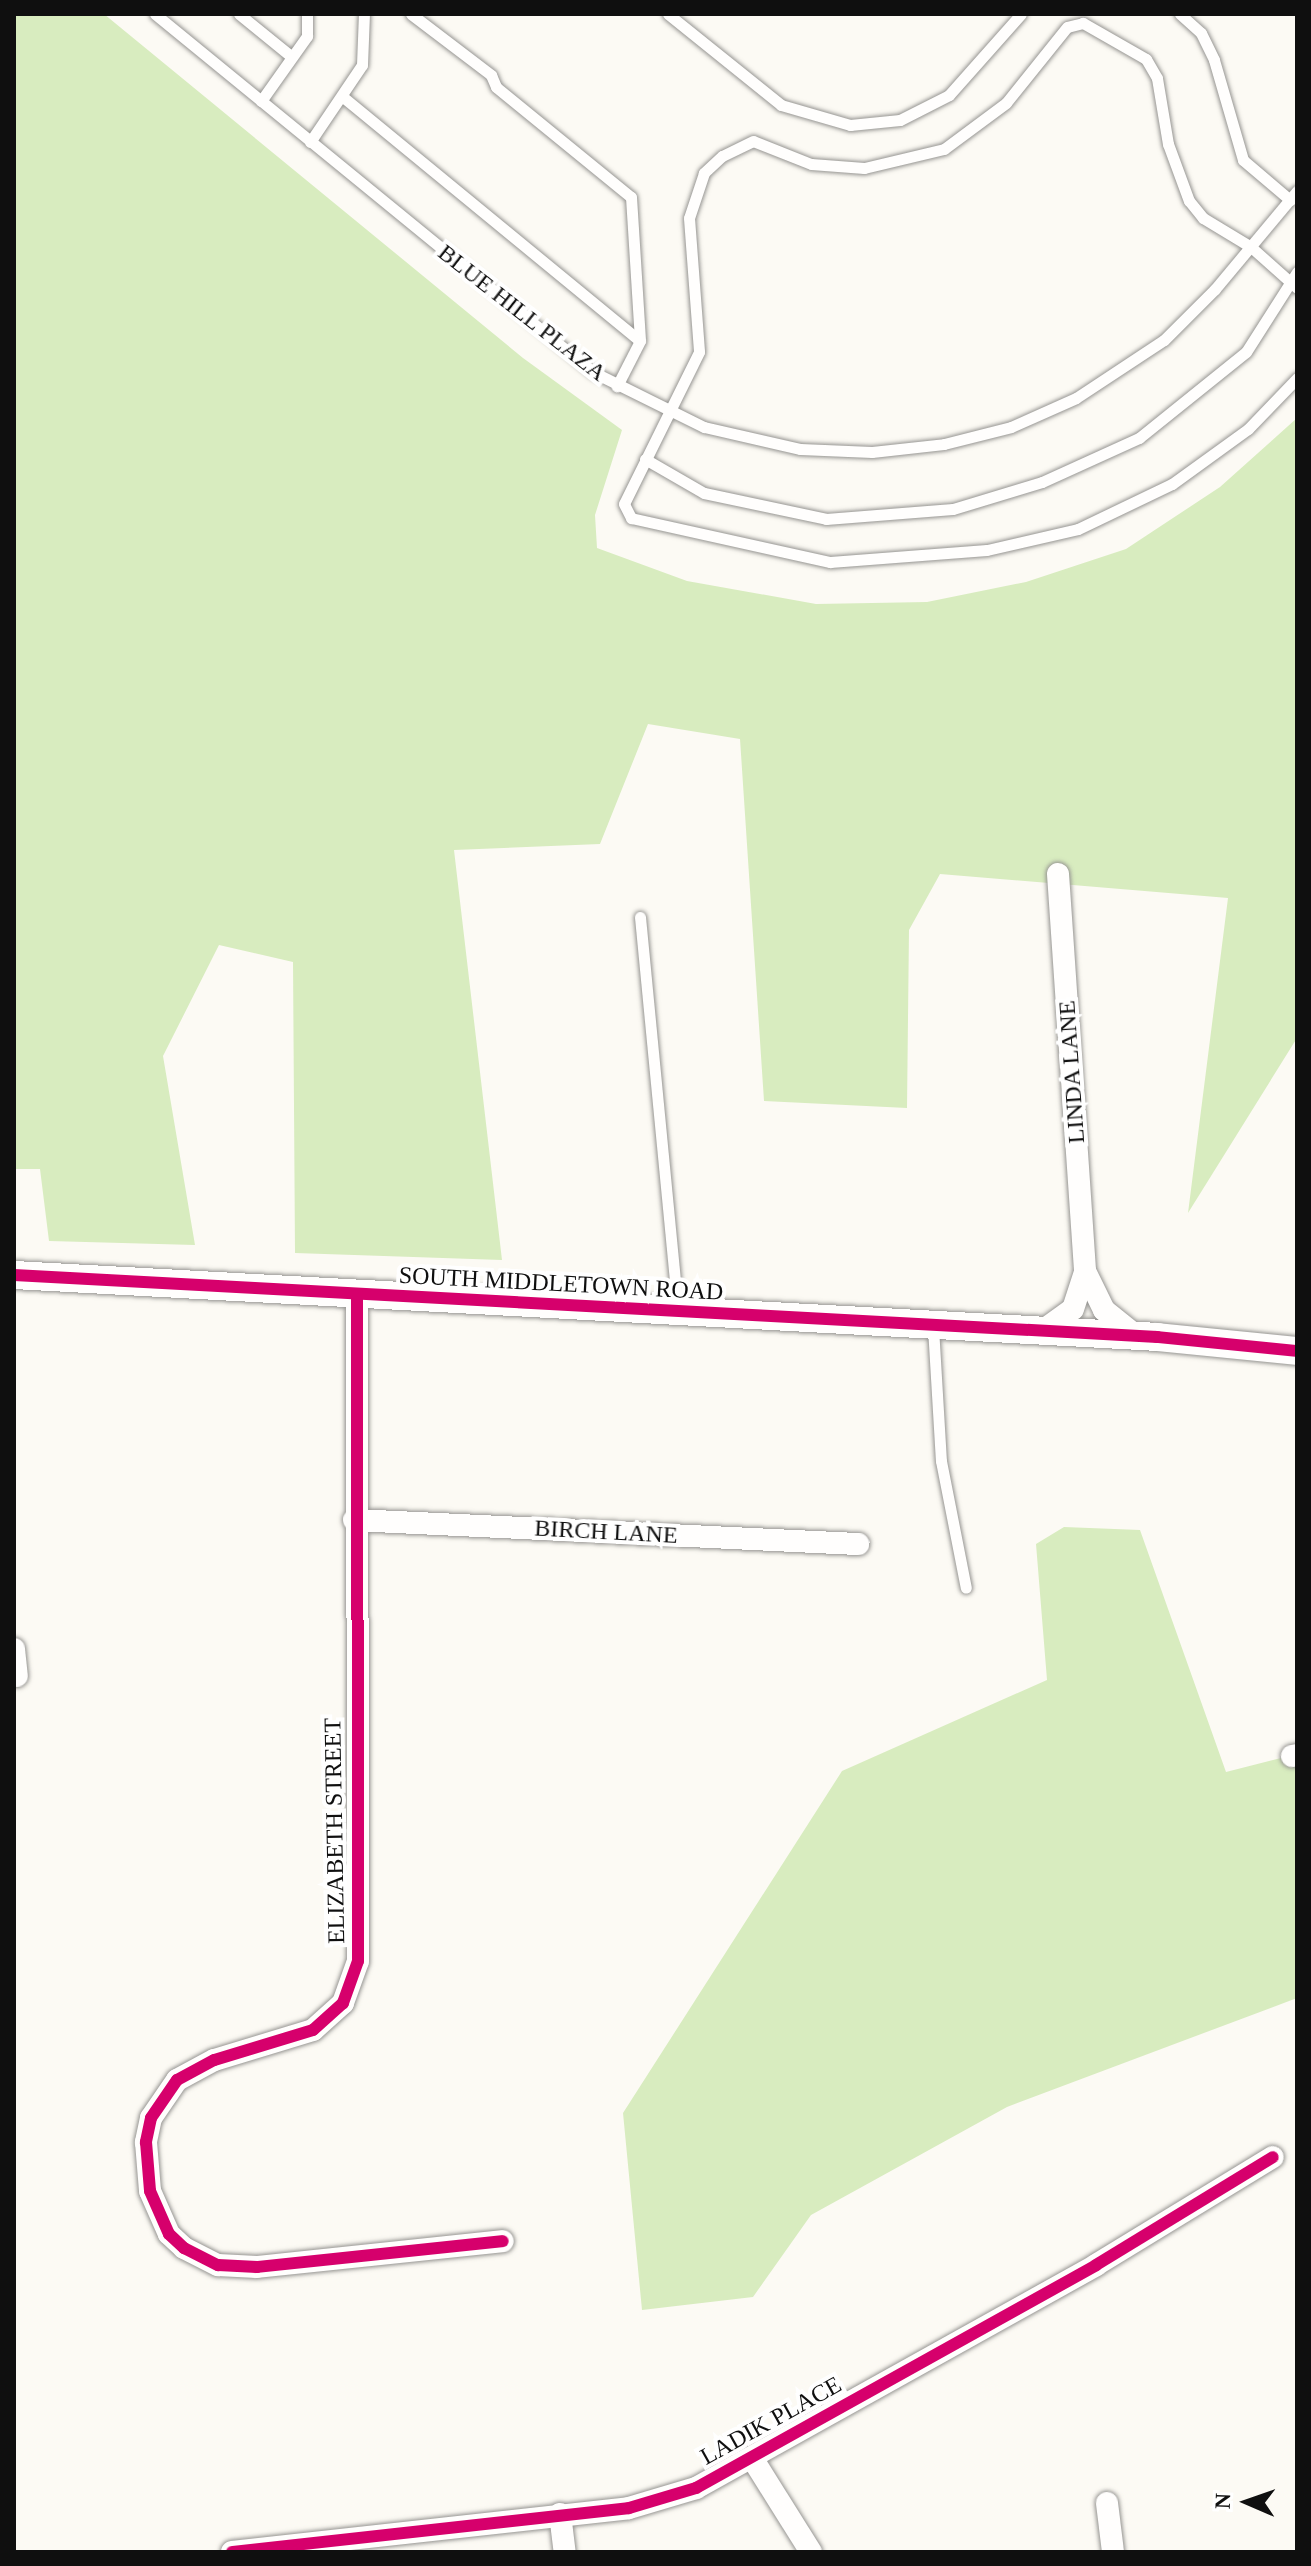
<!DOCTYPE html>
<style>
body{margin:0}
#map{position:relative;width:1311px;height:2566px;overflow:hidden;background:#fcfaf4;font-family:"Times New Roman",serif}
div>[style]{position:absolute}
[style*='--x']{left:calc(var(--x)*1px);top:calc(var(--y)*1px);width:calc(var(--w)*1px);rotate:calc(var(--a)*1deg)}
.forest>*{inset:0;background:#d8ecbf}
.roads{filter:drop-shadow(0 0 2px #969592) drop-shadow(0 0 2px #969592)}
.service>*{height:11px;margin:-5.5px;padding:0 5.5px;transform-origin:5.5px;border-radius:5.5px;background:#fffefd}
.minor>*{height:22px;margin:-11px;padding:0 11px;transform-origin:11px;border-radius:11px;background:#fffefd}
.tertiary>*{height:28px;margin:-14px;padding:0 14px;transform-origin:14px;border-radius:14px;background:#fffefd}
.cycleway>*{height:12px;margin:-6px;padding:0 6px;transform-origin:6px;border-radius:6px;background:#d6006c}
span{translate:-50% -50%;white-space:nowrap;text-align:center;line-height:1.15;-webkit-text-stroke:8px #fff;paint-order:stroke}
.street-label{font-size:24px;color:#0f0f0f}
.frame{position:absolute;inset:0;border:16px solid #0f0f0f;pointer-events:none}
.north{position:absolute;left:1207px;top:2462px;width:80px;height:80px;-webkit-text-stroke:6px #fff;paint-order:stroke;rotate:272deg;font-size:22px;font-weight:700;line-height:32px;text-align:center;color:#0f0f0f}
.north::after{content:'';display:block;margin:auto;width:28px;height:36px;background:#0f0f0f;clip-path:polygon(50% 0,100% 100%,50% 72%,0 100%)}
</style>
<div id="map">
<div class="forest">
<i style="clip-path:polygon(14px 14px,104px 14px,523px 358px,622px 430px,595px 515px,597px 548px,687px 581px,816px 604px,927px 602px,1026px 582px,1126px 549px,1220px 487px,1297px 418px,1297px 1038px,1188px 1213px,1228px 898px,940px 874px,909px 930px,907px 1108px,764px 1101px,740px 739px,648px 724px,600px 844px,454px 850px,502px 1260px,295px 1253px,293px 962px,219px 945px,163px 1056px,195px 1245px,49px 1241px,40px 1169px,14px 1169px)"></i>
<i style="clip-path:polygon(1064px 1527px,1140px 1530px,1226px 1772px,1297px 1754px,1297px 1998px,1007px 2107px,811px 2215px,753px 2297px,642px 2310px,623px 2113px,842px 1771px,1047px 1680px,1036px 1544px)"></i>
</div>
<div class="roads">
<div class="service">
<i style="--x:155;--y:14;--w:566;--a:39.26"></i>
<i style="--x:593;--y:372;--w:124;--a:26.4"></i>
<i style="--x:704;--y:427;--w:98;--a:12.9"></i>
<i style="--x:800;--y:449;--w:72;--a:2.4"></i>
<i style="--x:872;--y:452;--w:72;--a:-6.3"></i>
<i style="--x:944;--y:444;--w:69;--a:-14.2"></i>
<i style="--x:1011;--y:427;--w:71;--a:-24"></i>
<i style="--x:1076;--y:398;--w:105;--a:-33.4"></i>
<i style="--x:1164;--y:340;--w:72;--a:-45"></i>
<i style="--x:1215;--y:289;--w:128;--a:-50.1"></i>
<i style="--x:239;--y:14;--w:68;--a:39.1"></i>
<i style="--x:411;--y:14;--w:101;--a:37.3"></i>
<i style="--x:491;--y:75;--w:13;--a:67"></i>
<i style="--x:496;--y:87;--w:174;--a:39.2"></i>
<i style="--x:631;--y:197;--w:144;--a:86.4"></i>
<i style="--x:668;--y:14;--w:145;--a:38.8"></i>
<i style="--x:781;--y:105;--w:72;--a:16.2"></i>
<i style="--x:850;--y:125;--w:50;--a:-5.7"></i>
<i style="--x:900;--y:120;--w:55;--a:-27"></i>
<i style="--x:949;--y:95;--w:108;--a:-48.4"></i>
<i style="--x:1180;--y:14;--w:28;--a:42"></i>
<i style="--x:1201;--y:33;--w:30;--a:64"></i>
<i style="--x:1214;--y:60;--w:104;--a:73.8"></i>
<i style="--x:1243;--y:160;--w:62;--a:40.4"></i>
<i style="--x:343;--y:97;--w:384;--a:39.4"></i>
<i style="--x:640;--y:341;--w:51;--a:117.1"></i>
<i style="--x:261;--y:101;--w:80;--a:-54.7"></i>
<i style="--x:307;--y:36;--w:22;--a:-90"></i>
<i style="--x:310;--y:142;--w:93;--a:-56"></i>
<i style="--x:362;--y:65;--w:51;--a:-87.8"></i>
<i style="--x:1297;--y:288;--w:62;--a:-138.3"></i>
<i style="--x:1251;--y:247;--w:56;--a:-148.9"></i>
<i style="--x:1203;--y:218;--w:22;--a:-129"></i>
<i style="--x:1189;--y:201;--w:61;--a:-110.2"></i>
<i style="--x:1168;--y:144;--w:67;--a:-99.5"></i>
<i style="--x:1157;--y:78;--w:22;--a:-120"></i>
<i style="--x:1146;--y:59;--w:73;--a:-150.3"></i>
<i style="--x:1083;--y:23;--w:16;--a:166"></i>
<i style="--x:1067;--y:27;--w:97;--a:128.8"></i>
<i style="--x:1006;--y:103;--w:77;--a:143.4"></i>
<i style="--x:944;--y:149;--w:82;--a:166.6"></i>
<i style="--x:864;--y:168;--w:53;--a:-175.7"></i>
<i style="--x:811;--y:164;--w:62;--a:-158.4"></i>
<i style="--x:753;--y:141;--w:34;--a:154"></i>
<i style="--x:722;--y:156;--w:25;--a:137"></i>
<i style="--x:704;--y:173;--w:47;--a:108.4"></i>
<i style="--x:689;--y:218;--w:134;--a:85.7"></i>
<i style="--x:699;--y:352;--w:169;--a:116.3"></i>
<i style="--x:624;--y:504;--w:16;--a:63"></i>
<i style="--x:631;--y:518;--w:204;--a:12.5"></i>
<i style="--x:830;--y:562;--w:157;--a:-4.4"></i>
<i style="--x:987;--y:550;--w:93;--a:-13"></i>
<i style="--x:1078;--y:529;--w:104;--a:-25.6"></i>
<i style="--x:1172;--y:484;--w:94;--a:-35.9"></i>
<i style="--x:1248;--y:429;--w:71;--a:-46.1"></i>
<i style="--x:645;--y:459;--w:68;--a:30"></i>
<i style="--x:704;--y:493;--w:125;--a:12"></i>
<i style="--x:826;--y:519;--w:127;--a:-4.5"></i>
<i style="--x:953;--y:509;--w:93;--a:-16.9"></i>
<i style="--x:1042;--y:482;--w:107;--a:-24.4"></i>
<i style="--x:1139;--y:438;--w:137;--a:-38.8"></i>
<i style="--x:1246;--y:352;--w:95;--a:-57.5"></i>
<i style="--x:640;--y:917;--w:394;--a:84.5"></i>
<i style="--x:933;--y:1327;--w:134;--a:86.6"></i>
<i style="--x:941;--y:1461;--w:129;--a:78.9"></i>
</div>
<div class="minor">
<i style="--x:1058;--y:874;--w:398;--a:86.1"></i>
<i style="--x:1085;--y:1271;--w:43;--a:64"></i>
<i style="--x:1104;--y:1310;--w:40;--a:39"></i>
<i style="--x:357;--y:1294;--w:667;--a:89.91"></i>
<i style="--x:358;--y:1961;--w:45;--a:109.7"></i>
<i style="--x:343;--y:2003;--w:40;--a:138"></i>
<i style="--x:313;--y:2030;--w:103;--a:163.1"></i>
<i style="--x:214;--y:2060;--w:42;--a:151.6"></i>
<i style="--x:177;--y:2080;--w:46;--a:124.4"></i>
<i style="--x:151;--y:2118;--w:25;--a:102"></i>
<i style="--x:146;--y:2142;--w:49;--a:85.3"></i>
<i style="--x:150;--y:2191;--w:47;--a:66.2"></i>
<i style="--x:169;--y:2234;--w:21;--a:43"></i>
<i style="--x:184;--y:2248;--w:38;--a:27"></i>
<i style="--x:218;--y:2265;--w:39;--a:3"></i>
<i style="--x:257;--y:2267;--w:247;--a:-6"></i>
<i style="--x:1041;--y:1332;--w:39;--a:-36"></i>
<i style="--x:1073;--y:1309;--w:39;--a:-72"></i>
<i style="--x:354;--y:1520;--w:505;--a:2.73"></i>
<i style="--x:14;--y:1649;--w:27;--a:84"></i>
<i style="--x:1292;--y:1756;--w:5;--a:-11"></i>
<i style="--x:752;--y:2458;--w:111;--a:57.9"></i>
<i style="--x:1107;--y:2503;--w:49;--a:83"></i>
<i style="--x:560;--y:2514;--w:38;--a:83"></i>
<i style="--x:232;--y:2552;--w:399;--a:-6.3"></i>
<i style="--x:629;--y:2508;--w:70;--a:-16.6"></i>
<i style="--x:696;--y:2488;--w:458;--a:-29.1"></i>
<i style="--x:1096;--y:2265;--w:207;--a:-31.4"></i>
</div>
<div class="tertiary">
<i style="--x:14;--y:1275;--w:1145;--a:3.1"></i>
<i style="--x:1157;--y:1337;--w:141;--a:5.7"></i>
</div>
</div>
<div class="cycleway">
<i style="--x:14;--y:1275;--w:1145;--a:3.1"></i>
<i style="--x:1157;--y:1337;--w:141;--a:5.7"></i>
<i style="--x:357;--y:1294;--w:667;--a:89.91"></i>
<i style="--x:358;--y:1961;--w:45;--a:109.7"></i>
<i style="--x:343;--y:2003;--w:40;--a:138"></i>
<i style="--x:313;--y:2030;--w:103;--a:163.1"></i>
<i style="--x:214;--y:2060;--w:42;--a:151.6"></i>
<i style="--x:177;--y:2080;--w:46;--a:124.4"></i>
<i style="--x:151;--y:2118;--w:25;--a:102"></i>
<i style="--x:146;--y:2142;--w:49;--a:85.3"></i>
<i style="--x:150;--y:2191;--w:47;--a:66.2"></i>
<i style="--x:169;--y:2234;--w:21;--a:43"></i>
<i style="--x:184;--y:2248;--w:38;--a:27"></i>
<i style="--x:218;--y:2265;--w:39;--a:3"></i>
<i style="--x:257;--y:2267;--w:247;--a:-6"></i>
<i style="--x:232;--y:2552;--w:399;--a:-6.3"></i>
<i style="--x:629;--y:2508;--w:70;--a:-16.6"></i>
<i style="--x:696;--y:2488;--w:458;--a:-29.1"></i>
<i style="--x:1096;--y:2265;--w:207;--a:-31.4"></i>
</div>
<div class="street-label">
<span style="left:522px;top:313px;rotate:38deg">BLUE HILL PLAZA</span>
<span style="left:1072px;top:1072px;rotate:-94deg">LINDA LANE</span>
<span style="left:561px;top:1284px;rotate:3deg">SOUTH MIDDLETOWN ROAD</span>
<span style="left:606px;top:1532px;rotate:3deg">BIRCH LANE</span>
<span style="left:335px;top:1831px;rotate:-91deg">ELIZABETH STREET</span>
<span style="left:771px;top:2421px;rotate:-29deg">LADIK PLACE</span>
</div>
<div class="frame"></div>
<div class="north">N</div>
</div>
